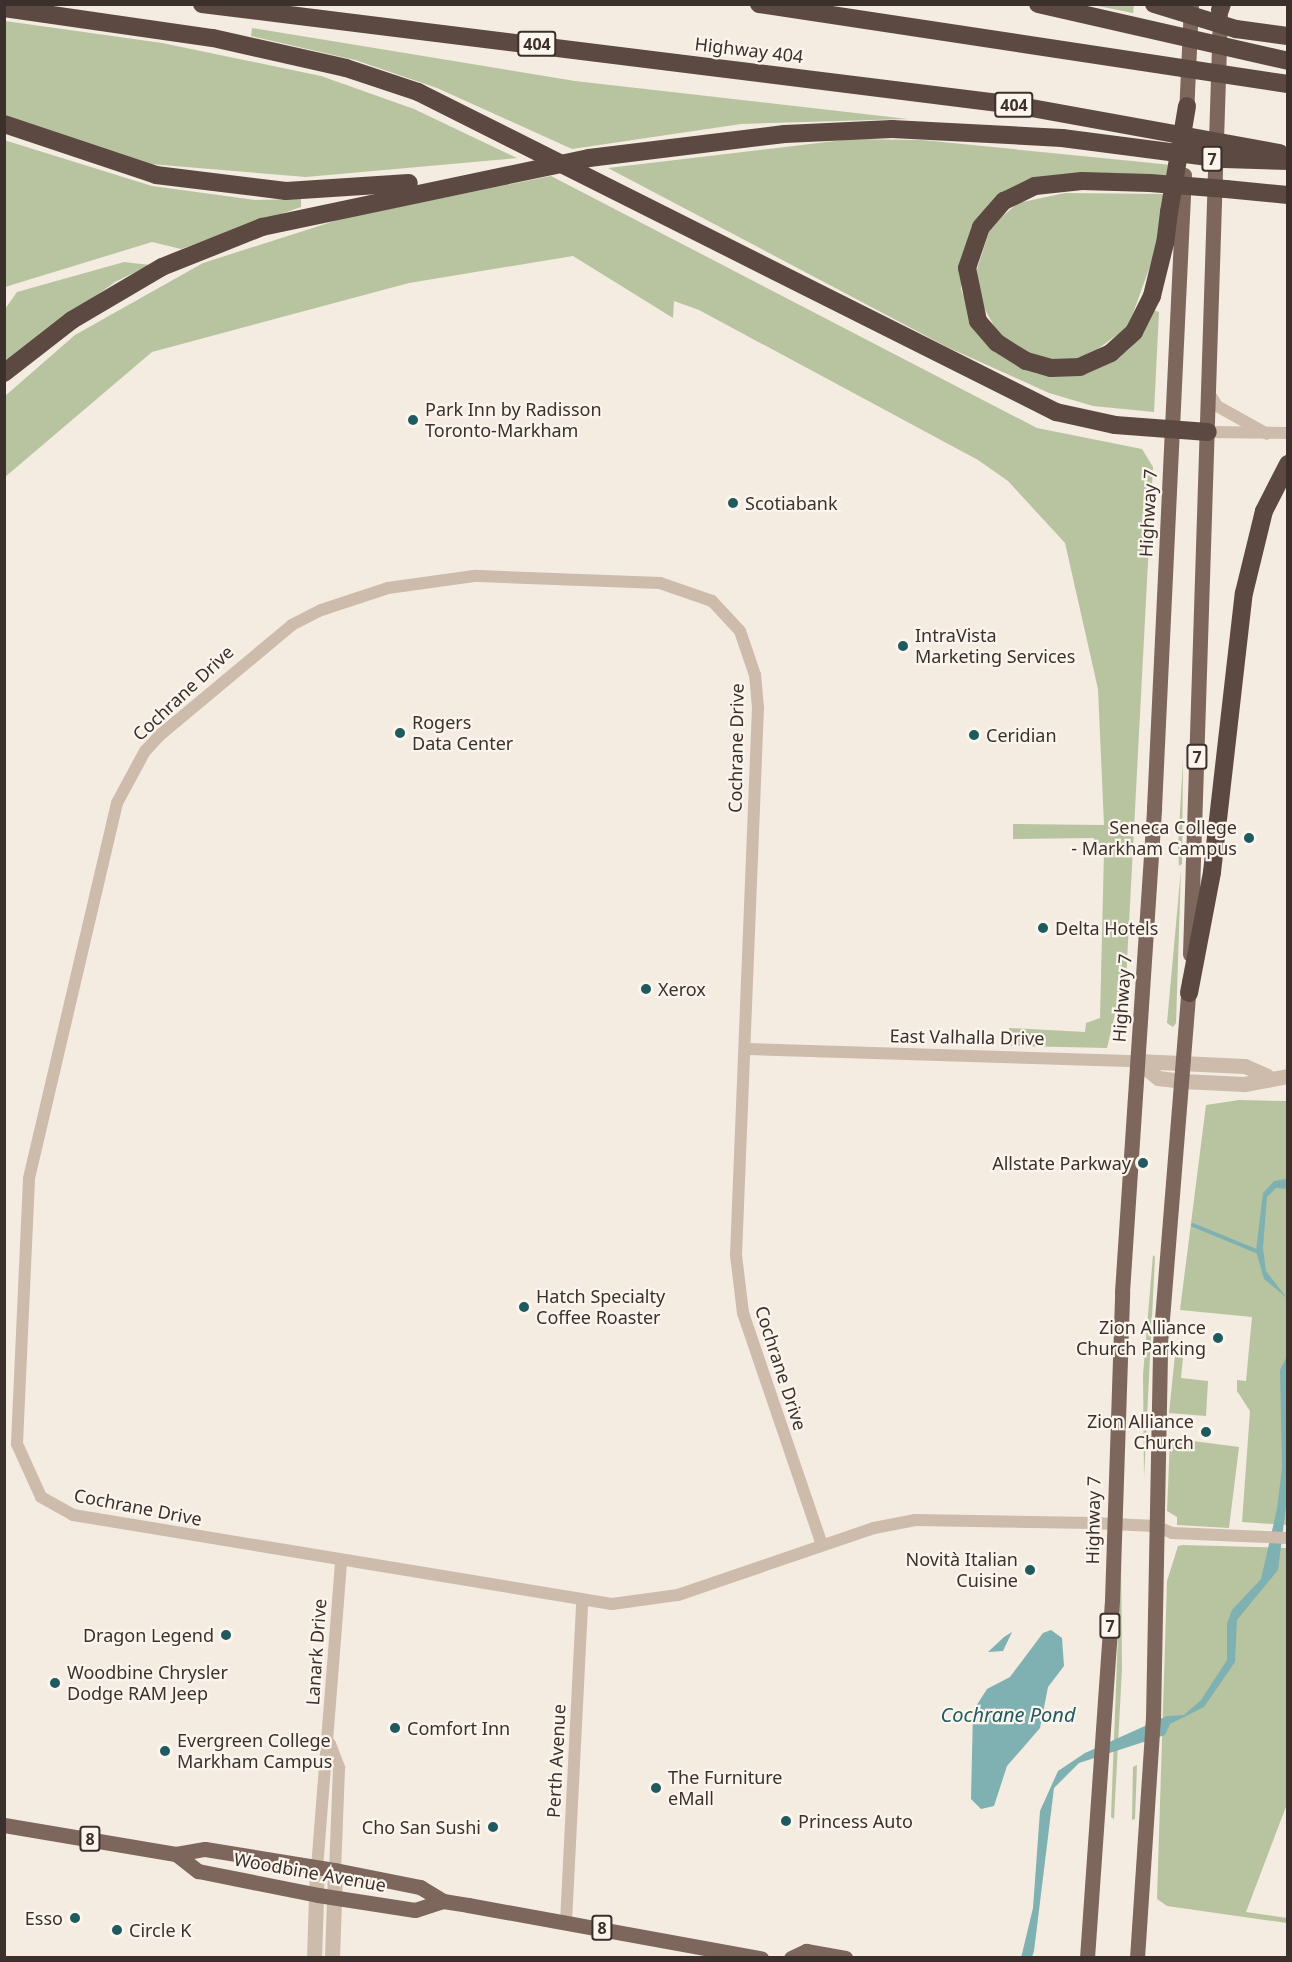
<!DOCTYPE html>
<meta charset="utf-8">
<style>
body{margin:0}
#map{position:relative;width:1292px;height:1962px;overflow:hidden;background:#f4ebe1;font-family:"Noto Sans",sans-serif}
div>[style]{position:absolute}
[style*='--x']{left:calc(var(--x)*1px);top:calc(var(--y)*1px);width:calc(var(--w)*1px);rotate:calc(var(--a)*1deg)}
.green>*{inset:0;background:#b8c4a0}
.water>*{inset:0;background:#7fb0b2}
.stream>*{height:4px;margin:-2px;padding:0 2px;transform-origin:2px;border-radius:2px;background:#7fb0b2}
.minor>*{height:12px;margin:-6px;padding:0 6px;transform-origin:6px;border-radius:6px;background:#cdbbac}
.tertiary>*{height:15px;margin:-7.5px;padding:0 7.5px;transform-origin:7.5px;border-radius:7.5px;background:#cdbbac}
.primary>*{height:15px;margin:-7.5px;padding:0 7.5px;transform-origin:7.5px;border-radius:7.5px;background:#7d675c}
.motorway>*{height:18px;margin:-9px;padding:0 9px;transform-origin:9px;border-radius:9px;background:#5c4a42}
.dots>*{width:16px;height:16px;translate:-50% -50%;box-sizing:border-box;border:3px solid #fbf5ee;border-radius:50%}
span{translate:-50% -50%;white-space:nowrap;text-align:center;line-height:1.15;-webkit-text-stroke:4.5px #fbf5ee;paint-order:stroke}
.shield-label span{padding:2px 4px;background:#fbf5ee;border:2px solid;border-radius:4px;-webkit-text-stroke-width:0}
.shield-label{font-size:16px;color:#3b302b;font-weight:700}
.street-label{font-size:18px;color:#3b302b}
.poi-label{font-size:18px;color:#3b302b}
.left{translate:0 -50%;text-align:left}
.right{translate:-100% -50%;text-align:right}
.water-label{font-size:20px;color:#1f5a5e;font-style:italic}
.frame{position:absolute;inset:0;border:6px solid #3b302b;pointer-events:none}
</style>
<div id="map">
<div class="green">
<i style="clip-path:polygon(1134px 4px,1133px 13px,1093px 5px,1093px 4px)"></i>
<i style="clip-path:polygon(5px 21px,162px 43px,321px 76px,414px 109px,517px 158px,306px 177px,150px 164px,5px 117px)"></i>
<i style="clip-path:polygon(252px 28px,575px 81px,908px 119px,741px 124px,572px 149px,437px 88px,355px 60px,251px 36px)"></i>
<i style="clip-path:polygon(852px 139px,922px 140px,1172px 165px,1172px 179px,1010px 189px,982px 213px,962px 262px,961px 289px,972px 321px,1019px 366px,1038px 374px,1105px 365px,1129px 349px,1153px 310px,1159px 312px,1154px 412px,1093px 406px,1049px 393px,947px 347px,608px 168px)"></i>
<i style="clip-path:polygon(4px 140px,152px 186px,255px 200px,301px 199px,301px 207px,181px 249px,152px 242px,5px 287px)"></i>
<i style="clip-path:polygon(551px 176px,1037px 428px,1142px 449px,1153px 467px,1125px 1000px,1118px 1001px,1107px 1048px,1011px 1046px,1009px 1028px,1085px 1032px,1086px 1023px,1100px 1018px,1104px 851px,1095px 851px,1094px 838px,1013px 839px,1013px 824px,1104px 825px,1098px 689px,1065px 543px,1008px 481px,978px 460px,699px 310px,674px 301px,673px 318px,573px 256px,409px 283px,152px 352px,5px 477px,5px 396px,75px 335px,203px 263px,344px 218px)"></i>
<i style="clip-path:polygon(1065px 193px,1166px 194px,1162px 233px,1128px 327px,1088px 356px,1059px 361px,1026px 353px,999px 335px,978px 297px,977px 269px,991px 226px,1018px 203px)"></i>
<i style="clip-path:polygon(124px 262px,150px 265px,115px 282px,5px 362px,5px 309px,17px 292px)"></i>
<i style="clip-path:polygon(1183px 759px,1182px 864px,1179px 866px,1178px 847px)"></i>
<i style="clip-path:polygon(1181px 869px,1176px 1023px,1173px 1027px,1167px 1023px)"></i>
<i style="clip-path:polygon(1239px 1100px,1287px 1101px,1287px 1525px,1242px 1522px,1250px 1411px,1237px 1391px,1237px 1380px,1246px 1381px,1252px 1317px,1180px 1310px,1206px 1105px)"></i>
<i style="clip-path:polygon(1153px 1255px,1155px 1257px,1144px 1478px,1143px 1375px)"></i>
<i style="clip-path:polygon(1175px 1355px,1183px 1358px,1181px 1378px,1208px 1381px,1206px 1416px,1169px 1413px)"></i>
<i style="clip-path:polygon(1170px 1438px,1239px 1447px,1229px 1528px,1177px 1525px,1177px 1517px,1167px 1511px)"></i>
<i style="clip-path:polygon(1183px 1545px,1287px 1548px,1287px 1804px,1246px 1912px,1287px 1918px,1287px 1923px,1167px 1906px,1157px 1899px,1167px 1581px,1178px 1546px)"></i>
<i style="clip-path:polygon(1121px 1556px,1122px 1669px,1114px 1819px,1111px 1817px)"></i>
<i style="clip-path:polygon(1137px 1765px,1135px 1819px,1132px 1820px,1133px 1767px)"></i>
</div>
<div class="water">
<i style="clip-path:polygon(1286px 1179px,1287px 1189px,1276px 1188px,1267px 1197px,1263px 1248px,1266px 1271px,1287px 1298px,1264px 1279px,1256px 1251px,1263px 1193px,1274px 1181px)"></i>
<i style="clip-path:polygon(1287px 1356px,1286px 1506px,1278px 1570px,1237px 1620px,1235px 1662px,1204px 1707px,1170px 1724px,1165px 1735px,1079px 1763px,1054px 1788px,1034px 1951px,1032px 1957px,1021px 1958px,1033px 1908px,1040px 1811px,1058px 1771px,1085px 1753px,1167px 1716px,1184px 1715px,1201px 1700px,1227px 1660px,1227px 1624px,1232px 1610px,1261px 1579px,1277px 1509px,1282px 1468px,1280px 1370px)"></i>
<i style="clip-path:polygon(1051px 1630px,1062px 1638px,1064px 1666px,1048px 1687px,1040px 1728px,1007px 1766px,994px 1806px,981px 1809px,971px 1799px,973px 1711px,987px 1689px,1010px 1677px,1043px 1633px)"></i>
<i style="clip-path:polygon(1012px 1632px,1003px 1651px,988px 1652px,1004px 1637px)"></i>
</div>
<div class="stream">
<i style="--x:1193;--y:1225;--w:68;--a:22.4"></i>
</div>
<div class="minor">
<i style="--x:1209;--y:393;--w:15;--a:58"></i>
<i style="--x:1217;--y:406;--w:57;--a:29.2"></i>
<i style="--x:1208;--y:432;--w:80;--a:0.7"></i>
<i style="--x:747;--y:1049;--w:390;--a:1.8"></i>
<i style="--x:822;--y:1545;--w:245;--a:-108.8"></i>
<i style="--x:743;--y:1313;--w:58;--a:-96.9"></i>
<i style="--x:736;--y:1255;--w:547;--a:-87.7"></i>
<i style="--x:758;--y:708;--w:33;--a:-95"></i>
<i style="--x:755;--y:675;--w:46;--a:-108.8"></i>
<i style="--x:740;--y:631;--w:41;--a:-133"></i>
<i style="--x:712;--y:601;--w:55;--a:-160.9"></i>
<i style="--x:660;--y:583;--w:186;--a:-177.8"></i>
<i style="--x:474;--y:576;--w:87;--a:172.1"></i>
<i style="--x:388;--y:588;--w:71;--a:161.8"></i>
<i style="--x:321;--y:610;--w:33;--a:153"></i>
<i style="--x:292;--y:625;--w:170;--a:140.2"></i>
<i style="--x:161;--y:734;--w:23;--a:133"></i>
<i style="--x:145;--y:751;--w:59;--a:118.3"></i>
<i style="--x:117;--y:803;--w:386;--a:103.2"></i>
<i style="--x:29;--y:1179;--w:265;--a:92.6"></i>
<i style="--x:17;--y:1444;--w:58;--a:65.6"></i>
<i style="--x:41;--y:1497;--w:37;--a:29"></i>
<i style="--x:73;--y:1515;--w:546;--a:9.38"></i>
<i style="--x:612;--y:1604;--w:67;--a:-7.8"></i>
<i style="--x:678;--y:1595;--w:207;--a:-18.9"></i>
<i style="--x:874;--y:1528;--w:42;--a:-11"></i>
<i style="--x:915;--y:1520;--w:177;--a:1"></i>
<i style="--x:1092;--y:1523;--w:63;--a:2.7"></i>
<i style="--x:1155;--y:1526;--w:18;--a:22"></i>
<i style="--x:1172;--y:1533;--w:116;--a:2.5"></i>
<i style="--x:330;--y:1744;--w:26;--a:69"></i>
<i style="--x:339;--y:1768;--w:102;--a:92.2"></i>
<i style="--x:317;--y:1868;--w:307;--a:-85.5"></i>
<i style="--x:566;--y:1922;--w:320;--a:-87.1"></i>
</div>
<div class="tertiary">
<i style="--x:1137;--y:1061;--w:27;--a:39"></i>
<i style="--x:1158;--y:1078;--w:24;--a:7"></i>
<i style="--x:1182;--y:1081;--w:62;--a:2.8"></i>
<i style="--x:1244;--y:1084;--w:45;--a:-10.3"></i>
<i style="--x:1137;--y:1061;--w:108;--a:2.7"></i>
<i style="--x:1245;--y:1066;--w:24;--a:24"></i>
<i style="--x:314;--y:1958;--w:90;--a:-88.1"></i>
<i style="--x:332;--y:1958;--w:88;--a:-88"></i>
</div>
<div class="primary">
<i style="--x:1186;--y:115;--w:111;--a:-87.4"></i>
<i style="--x:1190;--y:954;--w:941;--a:-88.17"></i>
<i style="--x:4;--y:1825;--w:174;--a:9.6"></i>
<i style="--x:176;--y:1854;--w:29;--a:-10"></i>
<i style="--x:205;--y:1849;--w:132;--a:9.2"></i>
<i style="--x:335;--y:1870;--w:87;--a:11.3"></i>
<i style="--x:420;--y:1887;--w:27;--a:31"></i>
<i style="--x:176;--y:1854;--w:28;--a:38"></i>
<i style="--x:198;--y:1871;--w:122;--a:11.3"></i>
<i style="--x:318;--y:1895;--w:98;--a:8.8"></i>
<i style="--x:415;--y:1910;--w:29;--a:-18"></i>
<i style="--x:443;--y:1901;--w:25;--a:9"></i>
<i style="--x:468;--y:1905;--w:298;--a:10.3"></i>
<i style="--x:791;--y:1958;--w:17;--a:-25"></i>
<i style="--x:806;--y:1951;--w:40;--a:10"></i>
<i style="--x:1087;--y:1958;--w:359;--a:-86"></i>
<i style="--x:1112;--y:1600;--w:308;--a:-88.1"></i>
<i style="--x:1122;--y:1292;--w:485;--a:-86.2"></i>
<i style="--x:1154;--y:808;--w:634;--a:-87.29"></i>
<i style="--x:1137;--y:1958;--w:241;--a:-86.2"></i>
<i style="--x:1153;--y:1718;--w:374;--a:-88.9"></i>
<i style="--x:1160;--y:1344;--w:364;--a:-85.4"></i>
</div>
<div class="motorway">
<i style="--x:202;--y:4;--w:819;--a:7.08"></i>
<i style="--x:1015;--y:105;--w:269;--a:10.3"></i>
<i style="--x:759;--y:4;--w:535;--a:8.6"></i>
<i style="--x:1038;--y:4;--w:256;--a:12.8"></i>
<i style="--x:1154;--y:4;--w:86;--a:17"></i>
<i style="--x:1236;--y:29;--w:52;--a:7.7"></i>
<i style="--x:4;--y:8;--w:211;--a:8.2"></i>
<i style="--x:213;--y:38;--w:136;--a:12.7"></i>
<i style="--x:346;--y:68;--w:76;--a:18.4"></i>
<i style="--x:418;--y:92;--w:714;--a:26.64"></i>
<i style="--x:1056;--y:412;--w:60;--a:12.4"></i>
<i style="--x:1115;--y:425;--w:93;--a:4.3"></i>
<i style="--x:1220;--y:10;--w:6;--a:-72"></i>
<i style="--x:1187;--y:106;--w:108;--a:99.6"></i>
<i style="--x:1169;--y:212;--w:31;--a:97"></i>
<i style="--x:1165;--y:243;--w:55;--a:103.8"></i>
<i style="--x:1152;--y:296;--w:40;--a:116.6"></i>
<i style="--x:1134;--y:332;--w:31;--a:138"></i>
<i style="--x:1111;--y:353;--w:34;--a:156"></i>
<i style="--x:1080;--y:367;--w:29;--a:178"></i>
<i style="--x:1051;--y:368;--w:26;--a:-164"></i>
<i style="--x:1026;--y:361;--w:34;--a:-148"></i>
<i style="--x:997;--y:343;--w:29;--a:-131"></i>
<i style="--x:978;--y:321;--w:54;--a:-101.7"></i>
<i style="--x:967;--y:268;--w:43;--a:-71.1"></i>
<i style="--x:981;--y:227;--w:35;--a:-49"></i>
<i style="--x:1004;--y:201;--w:34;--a:-26"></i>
<i style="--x:1035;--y:186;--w:47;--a:-6.1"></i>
<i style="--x:1082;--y:181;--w:68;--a:1.7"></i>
<i style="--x:1150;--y:183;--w:76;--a:4.5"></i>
<i style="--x:1226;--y:189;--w:62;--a:5.5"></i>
<i style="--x:4;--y:124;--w:160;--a:18.5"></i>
<i style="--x:156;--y:175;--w:131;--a:7"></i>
<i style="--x:286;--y:191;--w:123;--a:-3.7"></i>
<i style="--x:4;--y:373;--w:86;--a:-37.9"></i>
<i style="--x:72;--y:320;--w:104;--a:-30.5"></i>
<i style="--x:162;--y:267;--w:108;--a:-21.8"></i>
<i style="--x:262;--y:227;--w:334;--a:-11.9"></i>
<i style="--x:589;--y:158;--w:197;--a:-7"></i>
<i style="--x:785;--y:134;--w:107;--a:-2.7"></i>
<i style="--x:892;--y:129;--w:170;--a:3"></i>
<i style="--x:1062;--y:138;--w:163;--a:7.4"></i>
<i style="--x:1224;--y:159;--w:64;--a:1.8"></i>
<i style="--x:1189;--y:993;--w:123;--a:-79.2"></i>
<i style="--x:1212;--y:872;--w:281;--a:-83.5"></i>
<i style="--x:1244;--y:593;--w:84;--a:-76.3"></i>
<i style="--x:1264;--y:511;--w:53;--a:-62.9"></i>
</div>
<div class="dots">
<i style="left:413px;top:420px;background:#1f5a5e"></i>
<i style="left:733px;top:503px;background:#1f5a5e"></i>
<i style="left:903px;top:646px;background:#1f5a5e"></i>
<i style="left:400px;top:733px;background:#1f5a5e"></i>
<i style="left:974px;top:735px;background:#1f5a5e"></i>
<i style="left:1249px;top:838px;background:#1f5a5e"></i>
<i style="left:1043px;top:928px;background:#1f5a5e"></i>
<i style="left:646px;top:989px;background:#1f5a5e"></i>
<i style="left:1143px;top:1163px;background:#1f5a5e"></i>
<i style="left:524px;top:1307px;background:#1f5a5e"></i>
<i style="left:1218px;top:1338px;background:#1f5a5e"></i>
<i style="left:1206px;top:1432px;background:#1f5a5e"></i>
<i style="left:1030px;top:1570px;background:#1f5a5e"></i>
<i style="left:226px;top:1635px;background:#1f5a5e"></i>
<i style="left:55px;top:1683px;background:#1f5a5e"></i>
<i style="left:395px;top:1728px;background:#1f5a5e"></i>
<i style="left:165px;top:1751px;background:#1f5a5e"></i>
<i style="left:656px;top:1788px;background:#1f5a5e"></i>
<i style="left:786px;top:1821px;background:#1f5a5e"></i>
<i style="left:493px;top:1827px;background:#1f5a5e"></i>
<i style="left:75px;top:1918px;background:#1f5a5e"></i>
<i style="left:117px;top:1930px;background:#1f5a5e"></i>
</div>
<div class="shield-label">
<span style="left:537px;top:44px">404</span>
<span style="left:1014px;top:105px">404</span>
<span style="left:1212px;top:159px">7</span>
<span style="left:1197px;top:757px">7</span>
<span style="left:1110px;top:1626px">7</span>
<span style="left:90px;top:1839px">8</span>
<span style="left:602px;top:1928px">8</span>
</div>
<div class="street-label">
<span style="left:749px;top:50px;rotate:7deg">Highway 404</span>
<span style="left:1148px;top:513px;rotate:-87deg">Highway 7</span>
<span style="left:183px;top:693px;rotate:-43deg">Cochrane Drive</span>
<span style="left:736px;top:748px;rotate:-89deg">Cochrane Drive</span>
<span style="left:1122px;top:998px;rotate:-86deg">Highway 7</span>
<span style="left:967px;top:1037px;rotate:1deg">East Valhalla Drive</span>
<span style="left:781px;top:1368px;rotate:72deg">Cochrane Drive</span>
<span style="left:138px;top:1507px;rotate:11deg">Cochrane Drive</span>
<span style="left:1093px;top:1520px;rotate:-89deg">Highway 7</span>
<span style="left:316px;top:1652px;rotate:-86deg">Lanark Drive</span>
<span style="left:556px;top:1761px;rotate:-87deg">Perth Avenue</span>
<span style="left:310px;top:1872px;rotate:10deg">Woodbine Avenue</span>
</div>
<div class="poi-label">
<span class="left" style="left:425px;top:420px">Park Inn by Radisson<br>Toronto-Markham</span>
<span class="left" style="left:745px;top:503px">Scotiabank</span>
<span class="left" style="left:915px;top:646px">IntraVista<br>Marketing Services</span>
<span class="left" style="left:412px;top:733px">Rogers<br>Data Center</span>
<span class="left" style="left:986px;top:735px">Ceridian</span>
<span class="right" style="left:1237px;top:838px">Seneca College<br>- Markham Campus</span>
<span class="left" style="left:1055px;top:928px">Delta Hotels</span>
<span class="left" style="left:658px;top:989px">Xerox</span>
<span class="right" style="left:1131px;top:1163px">Allstate Parkway</span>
<span class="left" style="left:536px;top:1307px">Hatch Specialty<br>Coffee Roaster</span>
<span class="right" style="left:1206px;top:1338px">Zion Alliance<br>Church Parking</span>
<span class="right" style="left:1194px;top:1432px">Zion Alliance<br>Church</span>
<span class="right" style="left:1018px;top:1570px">Novità Italian<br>Cuisine</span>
<span class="right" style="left:214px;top:1635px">Dragon Legend</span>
<span class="left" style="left:67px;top:1683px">Woodbine Chrysler<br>Dodge RAM Jeep</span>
<span class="left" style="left:407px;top:1728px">Comfort Inn</span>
<span class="left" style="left:177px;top:1751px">Evergreen College<br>Markham Campus</span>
<span class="left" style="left:668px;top:1788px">The Furniture<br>eMall</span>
<span class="left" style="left:798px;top:1821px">Princess Auto</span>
<span class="right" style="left:481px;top:1827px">Cho San Sushi</span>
<span class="right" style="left:63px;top:1918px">Esso</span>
<span class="left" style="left:129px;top:1930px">Circle K</span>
</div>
<div class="water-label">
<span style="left:1008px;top:1714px">Cochrane Pond</span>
</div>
<div class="frame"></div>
</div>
